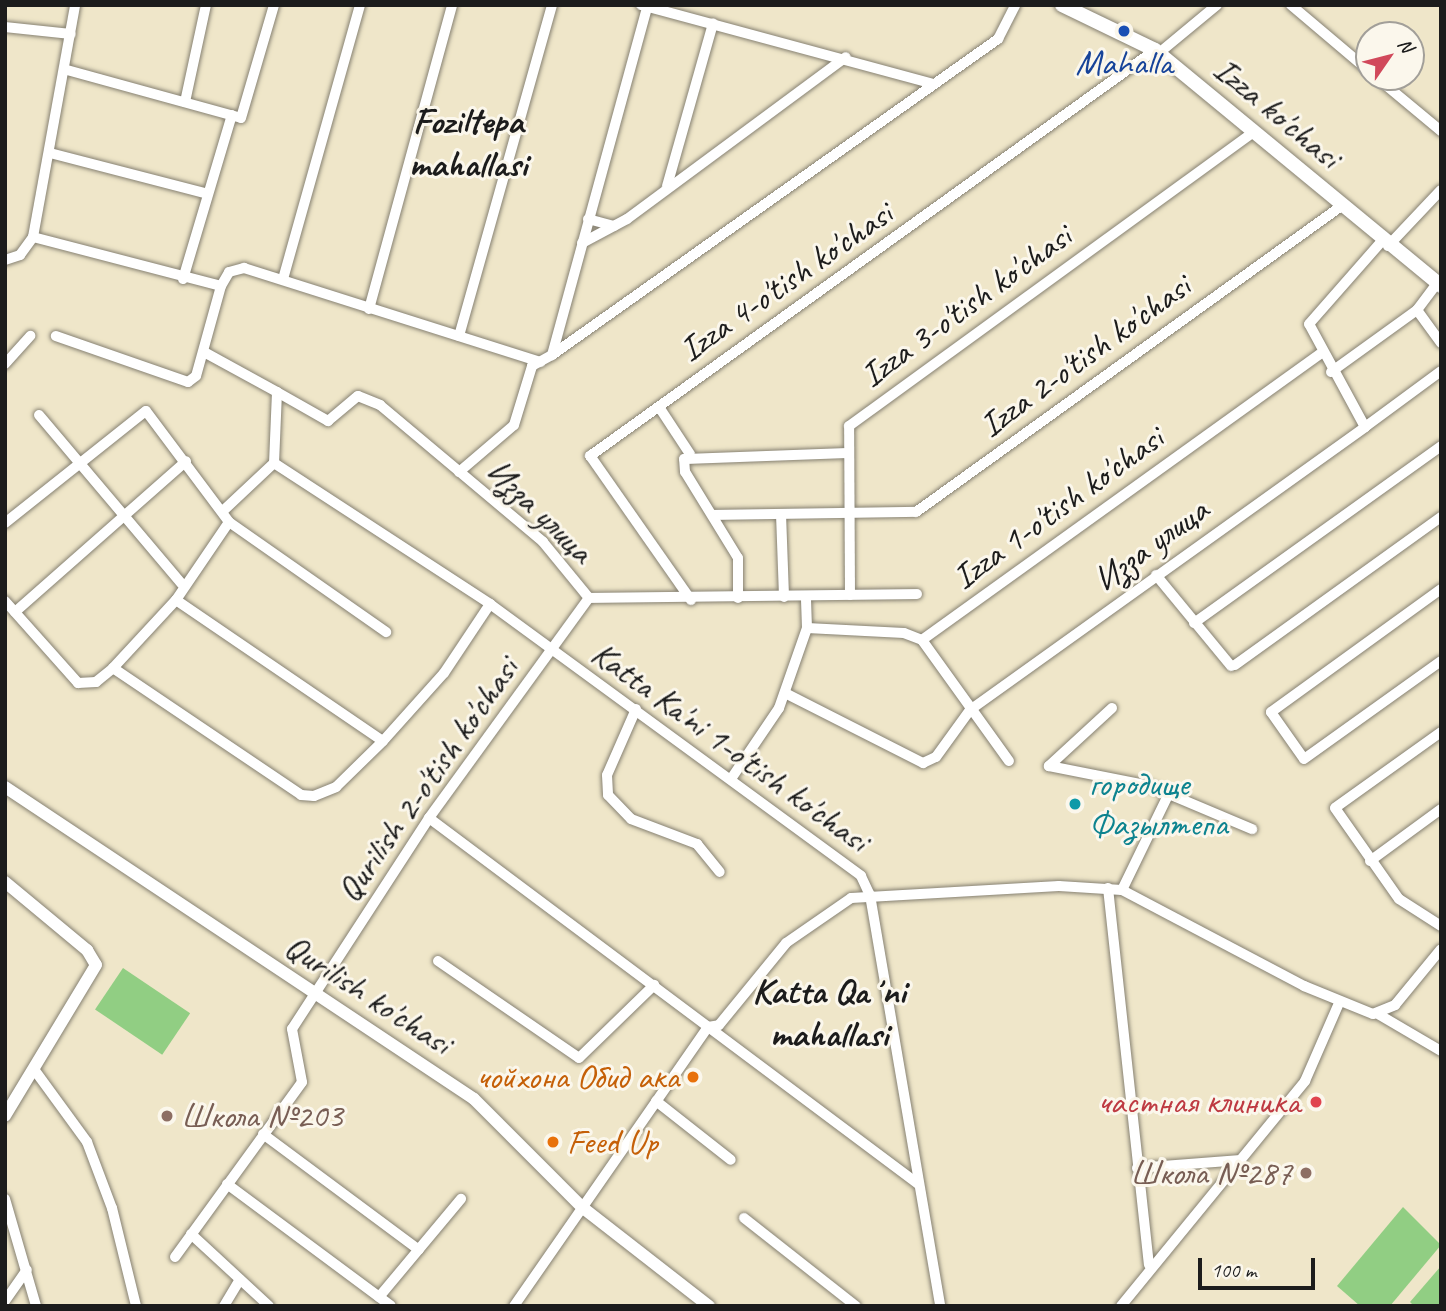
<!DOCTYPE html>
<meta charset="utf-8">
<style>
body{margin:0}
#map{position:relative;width:1446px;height:1311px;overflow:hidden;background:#efe6c9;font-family:Caveat,sans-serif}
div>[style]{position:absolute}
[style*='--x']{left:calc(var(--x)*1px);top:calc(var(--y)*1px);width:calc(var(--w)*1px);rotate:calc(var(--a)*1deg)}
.green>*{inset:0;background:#91ce83;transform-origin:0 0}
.roads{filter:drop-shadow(0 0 2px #868172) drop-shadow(0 0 2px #868172)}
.minor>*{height:10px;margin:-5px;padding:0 5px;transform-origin:5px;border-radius:5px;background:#fff}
.tertiary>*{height:12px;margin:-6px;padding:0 6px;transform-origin:6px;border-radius:6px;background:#fff}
.secondary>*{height:14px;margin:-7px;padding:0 7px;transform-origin:7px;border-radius:7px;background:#fff}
.dots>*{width:19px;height:19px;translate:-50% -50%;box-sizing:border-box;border:4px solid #fbf7ec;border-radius:50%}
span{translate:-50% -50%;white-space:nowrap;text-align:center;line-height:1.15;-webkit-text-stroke:6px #fbf7ec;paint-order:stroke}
.transit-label{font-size:35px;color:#164399}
.street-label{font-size:35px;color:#1c1c1c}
.culture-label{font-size:35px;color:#0d838f}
.left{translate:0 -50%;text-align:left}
.food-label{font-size:35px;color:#c56008}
.right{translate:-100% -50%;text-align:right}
.health-label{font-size:35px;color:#be3a42}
.education-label{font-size:35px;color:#785e54}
.neighbourhood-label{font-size:37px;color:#1c1c1c;font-weight:700}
.frame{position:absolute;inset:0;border:7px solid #1c1c1c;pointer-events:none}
.north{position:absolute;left:1355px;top:21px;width:70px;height:70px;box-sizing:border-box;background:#fbf7ec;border:2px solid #a29f99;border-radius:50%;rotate:55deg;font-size:19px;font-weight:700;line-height:28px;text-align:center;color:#1c1c1c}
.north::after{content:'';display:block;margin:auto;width:24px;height:32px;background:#d1495b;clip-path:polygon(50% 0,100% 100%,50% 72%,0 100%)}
.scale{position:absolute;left:1198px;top:1258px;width:117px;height:32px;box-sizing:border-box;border:4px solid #1c1c1c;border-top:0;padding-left:9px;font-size:21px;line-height:24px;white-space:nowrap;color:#1c1c1c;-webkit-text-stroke:5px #fbf7ec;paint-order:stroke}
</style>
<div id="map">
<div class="green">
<i style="left:123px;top:968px;width:81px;height:50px;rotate:34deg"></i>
<i style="clip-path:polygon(1403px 1207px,1441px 1245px,1390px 1306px,1360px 1306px,1337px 1286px)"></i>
<i style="clip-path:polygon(1441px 1266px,1441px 1304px,1414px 1306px,1410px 1302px)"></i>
</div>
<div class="roads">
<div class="minor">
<i style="--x:641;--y:5;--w:302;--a:15.1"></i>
<i style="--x:1291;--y:5;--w:102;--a:40.2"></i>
<i style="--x:5;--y:27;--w:66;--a:6.1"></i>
<i style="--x:1159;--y:53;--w:75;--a:-39.6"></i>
<i style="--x:67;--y:70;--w:180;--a:15.4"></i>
<i style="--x:241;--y:118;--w:118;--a:-73.7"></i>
<i style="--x:1376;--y:77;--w:85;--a:39.7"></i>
<i style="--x:185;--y:102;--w:99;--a:-77.8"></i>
<i style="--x:50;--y:153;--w:163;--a:14.5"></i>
<i style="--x:667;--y:186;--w:169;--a:-74.2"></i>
<i style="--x:588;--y:219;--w:27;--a:15"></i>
<i style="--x:33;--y:237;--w:194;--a:14.6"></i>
<i style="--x:221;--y:286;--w:93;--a:105.5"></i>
<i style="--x:196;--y:376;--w:10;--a:143"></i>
<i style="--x:188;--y:382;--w:140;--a:-160.8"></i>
<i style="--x:582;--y:243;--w:51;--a:-28.1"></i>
<i style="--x:627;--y:219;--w:272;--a:-36.5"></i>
<i style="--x:1388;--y:246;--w:77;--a:-46.6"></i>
<i style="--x:5;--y:260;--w:16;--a:-18"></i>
<i style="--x:20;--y:255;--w:22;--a:-54"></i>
<i style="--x:33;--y:237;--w:236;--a:-79.7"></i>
<i style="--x:183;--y:279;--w:171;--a:-73.4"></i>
<i style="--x:283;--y:279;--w:285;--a:-74.3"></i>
<i style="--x:221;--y:286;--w:16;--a:-60"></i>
<i style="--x:229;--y:272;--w:16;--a:-15"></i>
<i style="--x:244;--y:268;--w:311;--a:17.6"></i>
<i style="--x:369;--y:309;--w:315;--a:-74.7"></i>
<i style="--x:1417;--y:310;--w:41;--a:54"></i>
<i style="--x:459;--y:336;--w:344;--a:-74.3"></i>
<i style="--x:204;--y:352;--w:83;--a:28.7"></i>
<i style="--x:277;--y:392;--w:71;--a:92.4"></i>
<i style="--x:552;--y:355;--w:547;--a:-35.32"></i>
<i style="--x:998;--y:39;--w:38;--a:-63"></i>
<i style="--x:5;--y:364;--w:38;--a:-48"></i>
<i style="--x:1331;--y:372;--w:106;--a:-35.8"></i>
<i style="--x:1417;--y:310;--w:34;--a:-53"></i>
<i style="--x:277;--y:392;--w:59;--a:29.6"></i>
<i style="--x:328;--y:421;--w:39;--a:-40"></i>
<i style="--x:358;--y:396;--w:24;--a:22"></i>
<i style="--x:380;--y:405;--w:213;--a:40"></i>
<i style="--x:543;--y:542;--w:72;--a:50.6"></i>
<i style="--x:589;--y:598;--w:328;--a:-0.7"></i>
<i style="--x:659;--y:407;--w:56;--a:56.6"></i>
<i style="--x:39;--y:415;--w:221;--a:49.8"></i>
<i style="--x:1365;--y:427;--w:94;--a:-36.4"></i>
<i style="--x:274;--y:463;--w:258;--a:33.1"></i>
<i style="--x:490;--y:604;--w:460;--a:36.2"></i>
<i style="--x:861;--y:876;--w:21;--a:65"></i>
<i style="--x:870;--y:895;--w:417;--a:80.3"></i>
<i style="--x:459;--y:472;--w:72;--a:-40.5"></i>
<i style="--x:514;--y:425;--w:62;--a:-73"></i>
<i style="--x:532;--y:366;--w:23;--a:-29"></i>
<i style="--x:552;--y:355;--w:361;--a:-74.7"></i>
<i style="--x:225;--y:509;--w:67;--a:-43.2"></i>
<i style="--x:781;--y:514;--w:83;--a:87.9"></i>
<i style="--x:714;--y:515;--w:202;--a:-0.9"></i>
<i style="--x:916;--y:512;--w:522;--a:-35.73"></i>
<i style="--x:5;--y:523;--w:180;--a:-38.5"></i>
<i style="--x:146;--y:411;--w:139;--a:53.2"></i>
<i style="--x:229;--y:522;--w:192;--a:35"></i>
<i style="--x:1156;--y:575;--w:118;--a:50.5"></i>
<i style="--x:1441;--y:589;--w:210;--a:144.1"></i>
<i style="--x:1271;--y:712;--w:57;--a:54.9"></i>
<i style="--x:1304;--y:759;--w:168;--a:-35.6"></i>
<i style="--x:850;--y:595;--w:169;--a:-90.3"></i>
<i style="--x:849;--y:426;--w:499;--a:-36"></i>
<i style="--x:738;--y:598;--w:40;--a:-90"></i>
<i style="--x:738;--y:558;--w:101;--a:-121.6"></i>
<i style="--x:685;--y:472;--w:13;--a:-94"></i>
<i style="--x:684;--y:459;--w:165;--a:-2.1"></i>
<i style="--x:176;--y:600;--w:250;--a:34.3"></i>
<i style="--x:691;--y:600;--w:176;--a:-125"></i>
<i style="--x:590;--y:456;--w:696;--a:-35.7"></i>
<i style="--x:5;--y:601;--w:110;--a:48.3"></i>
<i style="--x:78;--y:683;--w:18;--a:-3"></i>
<i style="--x:96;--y:682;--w:22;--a:-39"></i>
<i style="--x:113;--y:668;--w:227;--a:34"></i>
<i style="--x:301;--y:795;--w:13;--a:4"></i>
<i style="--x:314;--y:796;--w:24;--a:-22"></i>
<i style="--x:336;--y:787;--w:66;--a:-44.4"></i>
<i style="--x:383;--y:741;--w:91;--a:-48.1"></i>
<i style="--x:444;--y:673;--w:83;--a:-56.3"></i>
<i style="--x:15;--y:612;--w:228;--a:-41.4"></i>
<i style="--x:1194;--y:623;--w:304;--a:-35.6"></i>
<i style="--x:807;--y:628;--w:97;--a:3"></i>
<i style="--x:904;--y:633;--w:19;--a:21"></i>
<i style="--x:922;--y:640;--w:490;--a:-35.7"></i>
<i style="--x:922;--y:640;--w:149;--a:54.3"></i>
<i style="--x:1235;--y:665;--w:254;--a:-35.7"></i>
<i style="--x:113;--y:668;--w:93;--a:-47.2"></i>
<i style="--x:176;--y:600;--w:94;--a:-55.8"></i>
<i style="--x:785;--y:693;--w:155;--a:26.9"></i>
<i style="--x:923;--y:763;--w:14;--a:-25"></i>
<i style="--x:936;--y:757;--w:58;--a:-54.1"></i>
<i style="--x:970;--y:710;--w:486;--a:-35.6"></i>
<i style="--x:1365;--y:427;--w:117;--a:-118.5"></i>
<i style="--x:1309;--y:324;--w:111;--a:-48.7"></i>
<i style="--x:1112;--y:708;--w:86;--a:137.4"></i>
<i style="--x:1049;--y:766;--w:103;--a:11.2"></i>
<i style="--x:1150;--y:786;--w:111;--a:22.9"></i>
<i style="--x:636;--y:709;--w:72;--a:113.7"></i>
<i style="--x:607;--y:775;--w:20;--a:87"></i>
<i style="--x:608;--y:795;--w:33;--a:46"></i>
<i style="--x:631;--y:819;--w:71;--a:20.7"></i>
<i style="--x:697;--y:844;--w:36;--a:51"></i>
<i style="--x:1441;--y:732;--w:130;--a:144.4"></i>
<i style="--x:1335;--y:808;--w:111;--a:54.9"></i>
<i style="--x:1399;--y:899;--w:50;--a:32.7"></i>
<i style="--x:733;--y:776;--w:82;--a:-55.9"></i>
<i style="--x:779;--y:708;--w:85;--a:-70.7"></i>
<i style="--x:807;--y:628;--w:32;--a:-92"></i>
<i style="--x:429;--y:818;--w:611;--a:36.81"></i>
<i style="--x:1370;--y:861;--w:88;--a:-36.2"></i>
<i style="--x:1108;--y:888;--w:379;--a:83.8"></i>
<i style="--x:1122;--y:890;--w:108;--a:-64.1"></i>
<i style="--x:438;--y:961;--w:171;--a:34.5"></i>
<i style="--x:579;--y:1058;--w:105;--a:-44.2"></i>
<i style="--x:1378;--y:1014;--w:73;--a:30.4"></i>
<i style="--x:36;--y:1072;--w:87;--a:53.9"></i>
<i style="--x:87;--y:1142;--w:71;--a:69.3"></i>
<i style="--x:112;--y:1208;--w:101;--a:76.2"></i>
<i style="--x:656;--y:1101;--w:95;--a:38.2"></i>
<i style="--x:263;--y:1134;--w:194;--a:36.6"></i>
<i style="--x:1137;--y:1168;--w:104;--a:-4.4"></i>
<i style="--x:227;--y:1184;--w:204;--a:36.6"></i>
<i style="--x:5;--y:1199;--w:111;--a:73.8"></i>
<i style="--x:744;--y:1218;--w:142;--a:38.2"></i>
<i style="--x:191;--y:1234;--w:106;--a:42.7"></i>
<i style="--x:175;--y:1257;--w:216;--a:-54"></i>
<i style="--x:302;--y:1082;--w:54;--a:-100.7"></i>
<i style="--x:292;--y:1029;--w:252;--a:-57"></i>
<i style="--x:429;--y:818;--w:272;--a:-54"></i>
<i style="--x:379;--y:1297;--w:128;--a:-50.1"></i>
<i style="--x:5;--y:1301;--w:38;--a:-55"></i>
<i style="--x:224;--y:1306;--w:31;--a:-59"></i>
<i style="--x:514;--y:1306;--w:340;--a:-55.2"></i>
<i style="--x:708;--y:1027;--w:11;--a:-10"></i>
<i style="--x:719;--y:1025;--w:106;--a:-50.7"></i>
<i style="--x:786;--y:943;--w:79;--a:-34.7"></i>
<i style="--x:851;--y:898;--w:208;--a:-3.3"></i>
<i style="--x:1059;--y:886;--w:63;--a:3.6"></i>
<i style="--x:1122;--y:890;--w:206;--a:27.8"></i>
<i style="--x:1304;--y:986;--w:74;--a:22.1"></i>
<i style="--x:1373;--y:1014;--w:24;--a:-22"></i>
<i style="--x:1395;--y:1005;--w:72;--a:-50.6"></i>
<i style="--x:1121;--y:1306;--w:291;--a:-50.7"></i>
<i style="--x:1305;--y:1081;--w:85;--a:-66.4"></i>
</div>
<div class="tertiary">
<i style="--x:5;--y:787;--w:563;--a:33.63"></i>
<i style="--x:474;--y:1099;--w:154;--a:45"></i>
<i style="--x:583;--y:1208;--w:160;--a:37.9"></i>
<i style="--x:5;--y:882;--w:107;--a:39.7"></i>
<i style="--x:87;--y:950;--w:17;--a:59"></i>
<i style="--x:96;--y:965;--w:176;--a:121.1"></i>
</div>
<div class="secondary">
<i style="--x:1062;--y:5;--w:103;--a:25.8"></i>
<i style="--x:1155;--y:50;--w:371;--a:39.5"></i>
</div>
</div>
<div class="dots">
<i style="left:1124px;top:31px;background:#1a4fb4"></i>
<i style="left:1075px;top:804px;background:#0f9aa8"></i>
<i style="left:693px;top:1077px;background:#e8710a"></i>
<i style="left:1316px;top:1102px;background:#e0444e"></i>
<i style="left:167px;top:1116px;background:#8d6e63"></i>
<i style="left:553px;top:1142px;background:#e8710a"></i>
<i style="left:1306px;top:1173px;background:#8d6e63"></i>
</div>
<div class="transit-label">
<span style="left:1124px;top:63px">Mahalla</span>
</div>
<div class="street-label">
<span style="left:1277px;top:113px;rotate:40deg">Izza ko'chasi</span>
<span style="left:786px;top:282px;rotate:-35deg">Izza 4-o'tish ko'chasi</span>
<span style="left:966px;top:306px;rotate:-36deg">Izza 3-o'tish ko'chasi</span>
<span style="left:1085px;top:356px;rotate:-36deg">Izza 2-o'tish ko'chasi</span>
<span style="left:1058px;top:508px;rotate:-36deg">Izza 1-o'tish ko'chasi</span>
<span style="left:540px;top:511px;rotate:44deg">Изза улица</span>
<span style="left:1151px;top:545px;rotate:-36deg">Изза улица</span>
<span style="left:730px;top:747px;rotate:36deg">Katta Ka'ni 1-o'tish ko'chasi</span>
<span style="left:428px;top:780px;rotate:-55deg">Qurilish 2-o'tish ko'chasi</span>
<span style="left:368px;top:995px;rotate:33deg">Qurilish ko'chasi</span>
</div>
<div class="culture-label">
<span class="left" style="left:1089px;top:804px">городище<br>Фазылтепа</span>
</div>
<div class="food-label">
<span class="right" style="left:679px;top:1077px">чойхона Обид ака</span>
<span class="left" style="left:567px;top:1142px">Feed Up</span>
</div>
<div class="health-label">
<span class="right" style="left:1300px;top:1102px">частная клиника</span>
</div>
<div class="education-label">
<span class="left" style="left:181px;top:1116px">Школа №203</span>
<span class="right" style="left:1292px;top:1173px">Школа №287</span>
</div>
<div class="neighbourhood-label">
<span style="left:468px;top:143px">Foziltepa<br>mahallasi</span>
<span style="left:829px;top:1013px">Katta Qaʼni<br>mahallasi</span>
</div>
<div class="frame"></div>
<div class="north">N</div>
<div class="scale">100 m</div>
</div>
